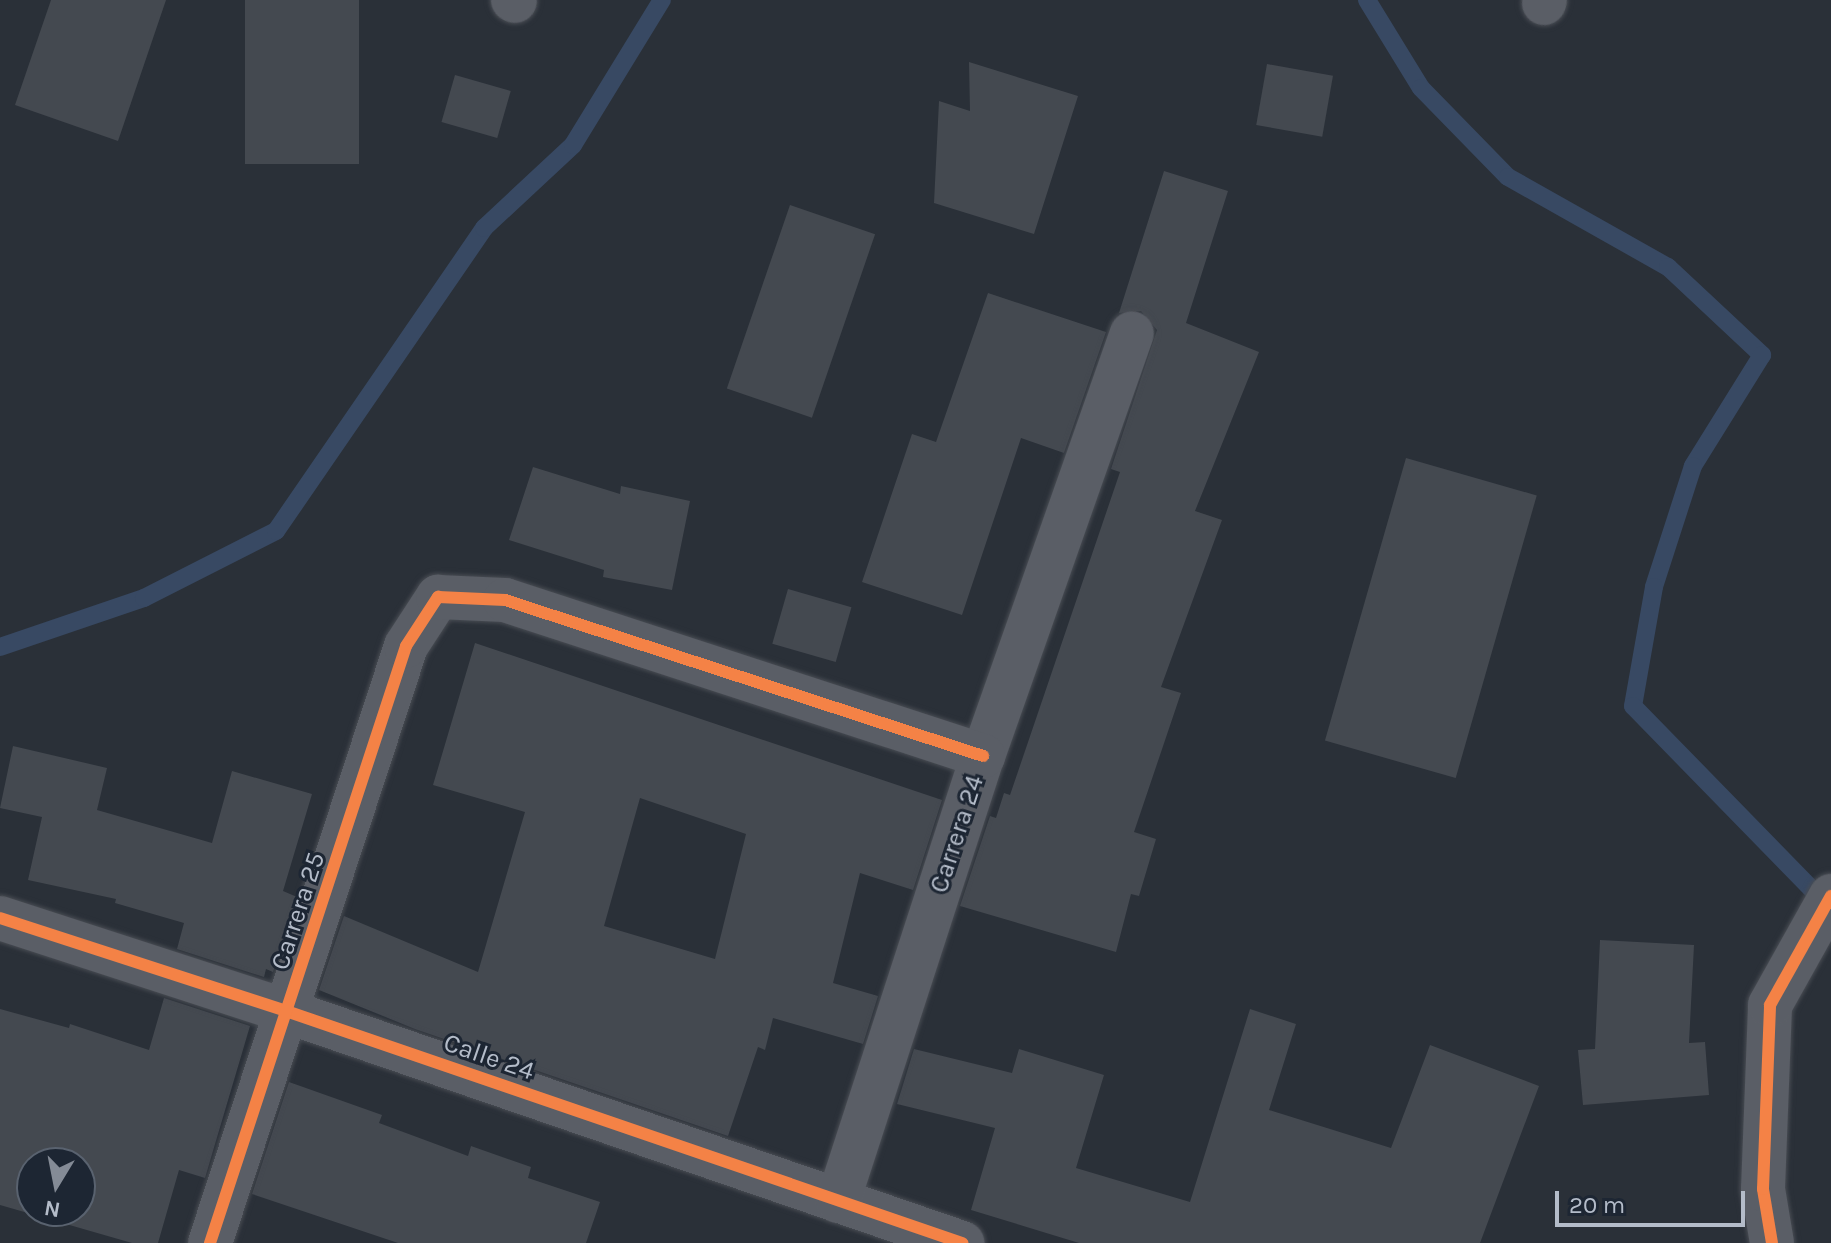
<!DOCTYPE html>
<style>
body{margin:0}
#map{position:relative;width:1831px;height:1243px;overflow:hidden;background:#2a3038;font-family:Karla,sans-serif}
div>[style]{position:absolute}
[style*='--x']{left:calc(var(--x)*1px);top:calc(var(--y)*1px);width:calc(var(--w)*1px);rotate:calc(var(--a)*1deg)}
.stream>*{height:18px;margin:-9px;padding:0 9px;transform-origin:9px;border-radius:9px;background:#384963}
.building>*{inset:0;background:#444950;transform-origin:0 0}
.roads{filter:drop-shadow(0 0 2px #484c53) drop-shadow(0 0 2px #484c53)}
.minor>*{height:44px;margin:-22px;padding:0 22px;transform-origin:22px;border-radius:22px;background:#5a5e66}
.cycleway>*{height:12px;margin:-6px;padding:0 6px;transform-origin:6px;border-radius:6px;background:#f48246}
span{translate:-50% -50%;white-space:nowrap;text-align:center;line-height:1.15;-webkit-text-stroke:6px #1d2633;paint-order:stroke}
.street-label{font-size:26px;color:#b4bcc9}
.north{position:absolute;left:16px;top:1147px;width:80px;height:80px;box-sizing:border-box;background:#1d2633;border:2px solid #59626f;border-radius:50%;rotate:190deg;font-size:22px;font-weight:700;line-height:32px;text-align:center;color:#b4bcc9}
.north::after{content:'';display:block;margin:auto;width:28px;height:36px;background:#848b96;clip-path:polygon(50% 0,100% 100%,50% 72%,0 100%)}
.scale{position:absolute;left:1555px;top:1191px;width:190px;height:36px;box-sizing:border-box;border:4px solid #b4bcc9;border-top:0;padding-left:10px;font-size:24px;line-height:28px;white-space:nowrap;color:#b4bcc9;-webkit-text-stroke:6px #1d2633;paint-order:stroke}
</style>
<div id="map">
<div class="stream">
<i style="--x:1367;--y:0;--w:103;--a:58.5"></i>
<i style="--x:1421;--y:88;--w:124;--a:45.7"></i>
<i style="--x:1508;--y:177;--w:184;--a:29.4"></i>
<i style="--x:1668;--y:267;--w:129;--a:43.1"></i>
<i style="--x:1762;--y:355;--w:131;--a:121.9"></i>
<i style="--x:1693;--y:466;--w:127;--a:107.9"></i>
<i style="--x:1654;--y:587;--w:121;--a:100"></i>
<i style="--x:1633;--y:706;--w:277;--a:45.7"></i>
<i style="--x:0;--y:647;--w:152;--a:-18.8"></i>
<i style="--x:144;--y:598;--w:148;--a:-26.9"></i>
<i style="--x:276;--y:531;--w:368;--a:-55.5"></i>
<i style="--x:484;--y:228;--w:122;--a:-43"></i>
<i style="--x:573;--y:145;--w:170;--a:-58.5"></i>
</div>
<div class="building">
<i style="clip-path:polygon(51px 0,166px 0,118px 141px,15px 105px)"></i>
<i style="left:245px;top:0;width:114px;height:164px"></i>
<i style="clip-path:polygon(969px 62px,1078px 96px,1034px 234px,934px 203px,939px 101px,970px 111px)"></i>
<i style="left:1267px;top:64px;width:67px;height:62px;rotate:10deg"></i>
<i style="left:455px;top:75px;width:58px;height:49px;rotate:16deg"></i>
<i style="clip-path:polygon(1164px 171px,1228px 191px,1186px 323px,1259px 352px,1195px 511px,1222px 520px,1161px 687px,1181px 693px,1134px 832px,1156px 839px,1139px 896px,1131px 894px,1116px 952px,960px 906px,990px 816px,996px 818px,1004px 793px,1010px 795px,1120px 472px,1111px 469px,1157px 330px,1141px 311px,1119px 313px)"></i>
<i style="left:790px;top:205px;width:90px;height:194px;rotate:19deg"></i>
<i style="clip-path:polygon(988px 293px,1106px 332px,1064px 453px,1021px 438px,962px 615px,862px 582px,912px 434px,936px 442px)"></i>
<i style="left:1406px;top:458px;width:136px;height:294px;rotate:16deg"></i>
<i style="clip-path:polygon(533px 467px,620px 494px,621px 486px,690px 501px,672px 590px,603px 577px,604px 570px,509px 540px)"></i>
<i style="left:788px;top:589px;width:66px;height:57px;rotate:16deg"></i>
<i style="clip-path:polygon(evenodd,475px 643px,942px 800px,913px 890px,860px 873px,833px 983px,878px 996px,863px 1044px,773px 1018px,765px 1050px,758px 1047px,728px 1136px,415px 1029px,319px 990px,344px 916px,478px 972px,525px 812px,433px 785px,475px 643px,640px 798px,746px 834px,715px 959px,604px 926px,640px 798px)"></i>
<i style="clip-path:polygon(13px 746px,107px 768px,97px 810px,212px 843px,232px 771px,312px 794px,283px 891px,297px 897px,273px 972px,266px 969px,264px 977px,177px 949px,184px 923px,115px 903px,116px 899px,28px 880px,42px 817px,0 808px)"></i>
<i style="clip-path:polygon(1600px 940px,1694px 945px,1689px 1043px,1705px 1042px,1709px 1095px,1583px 1105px,1578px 1050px,1595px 1049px)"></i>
<i style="clip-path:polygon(evenodd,164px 998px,250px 1026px,205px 1178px,179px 1170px,158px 1243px,132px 1243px,0 1205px,0 1009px,69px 1028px,70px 1024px,149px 1050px,164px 998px,32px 1163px,80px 1163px,80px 1211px,32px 1211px,32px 1163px)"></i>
<i style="clip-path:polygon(1250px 1009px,1296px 1024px,1269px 1110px,1391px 1148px,1430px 1045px,1539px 1086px,1480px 1243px,1079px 1243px,971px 1210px,995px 1128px,897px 1104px,914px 1049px,1012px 1073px,1019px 1049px,1104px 1075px,1076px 1168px,1190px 1202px)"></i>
<i style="clip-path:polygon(289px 1082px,382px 1115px,379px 1123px,468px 1156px,471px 1146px,531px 1167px,528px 1178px,600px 1202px,586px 1243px,398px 1243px,252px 1194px)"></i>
</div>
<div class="roads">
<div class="minor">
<i style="--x:513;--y:0;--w:2;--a:27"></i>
<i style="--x:1544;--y:3;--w:3;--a:-72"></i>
<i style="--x:0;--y:918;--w:304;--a:18"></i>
<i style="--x:289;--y:1012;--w:712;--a:18.94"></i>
<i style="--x:838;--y:1201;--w:468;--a:-72"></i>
<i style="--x:983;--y:756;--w:448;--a:-70.6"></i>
<i style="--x:210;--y:1243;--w:628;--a:-71.82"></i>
<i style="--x:406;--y:646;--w:59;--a:-56.9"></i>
<i style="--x:438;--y:597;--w:67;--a:2.6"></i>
<i style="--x:505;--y:600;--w:503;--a:18.07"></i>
<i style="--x:1772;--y:1243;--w:55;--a:-99.5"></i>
<i style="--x:1763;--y:1189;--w:184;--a:-87.8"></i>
<i style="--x:1770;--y:1005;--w:125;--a:-60.8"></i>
</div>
</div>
<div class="cycleway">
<i style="--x:0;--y:918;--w:304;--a:18"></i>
<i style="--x:289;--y:1012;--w:712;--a:18.94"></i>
<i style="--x:210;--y:1243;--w:628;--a:-71.82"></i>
<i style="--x:406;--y:646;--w:59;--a:-56.9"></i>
<i style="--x:438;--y:597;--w:67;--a:2.6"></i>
<i style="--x:505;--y:600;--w:503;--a:18.07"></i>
<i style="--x:1772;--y:1243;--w:55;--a:-99.5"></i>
<i style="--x:1763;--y:1189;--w:184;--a:-87.8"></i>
<i style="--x:1770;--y:1005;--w:125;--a:-60.8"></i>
</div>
<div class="street-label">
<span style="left:957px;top:834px;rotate:-72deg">Carrera 24</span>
<span style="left:298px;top:911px;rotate:-72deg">Carrera 25</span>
<span style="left:489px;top:1057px;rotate:19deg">Calle 24</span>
</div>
<div class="north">N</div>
<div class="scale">20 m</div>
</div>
